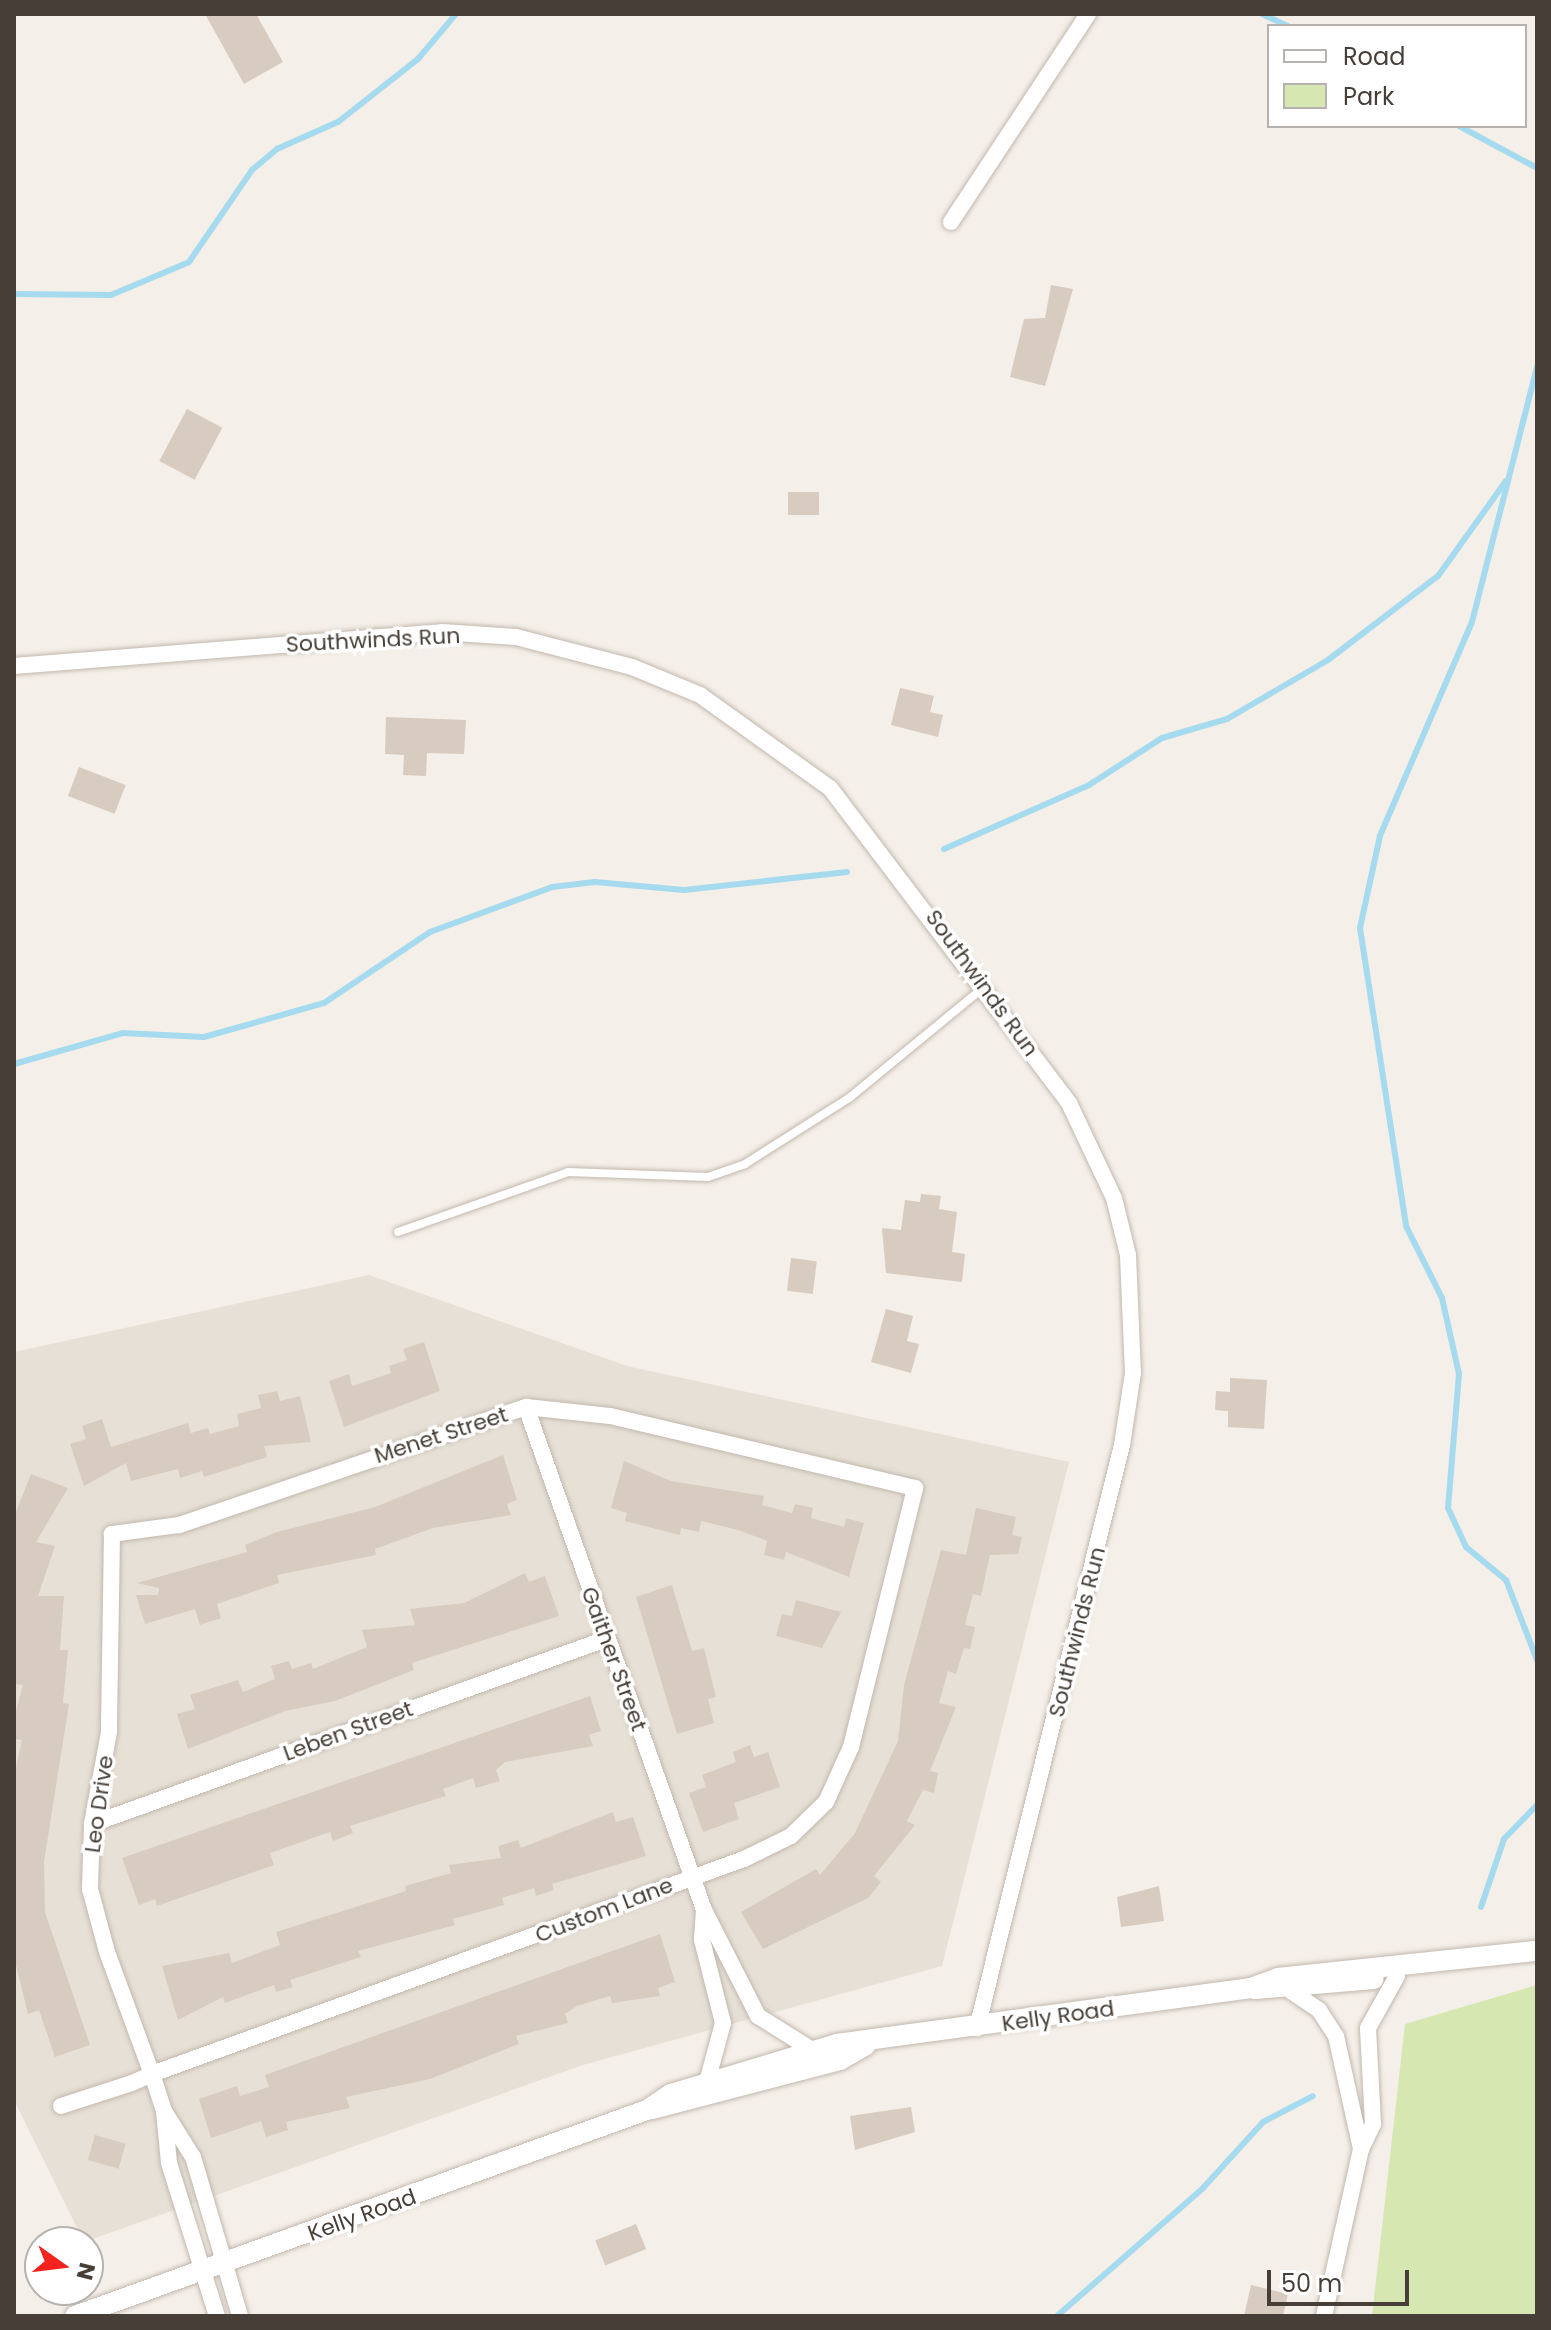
<!DOCTYPE html>
<style>
body{margin:0}
#map{position:relative;width:1551px;height:2330px;overflow:hidden;background:#f4efe8;font-family:Poppins,sans-serif}
div>[style]{position:absolute}
[style*='--x']{left:calc(var(--x)*1px);top:calc(var(--y)*1px);width:calc(var(--w)*1px);rotate:calc(var(--a)*1deg)}
.residential>*{inset:0;background:#e7e0d6}
.green>*{inset:0;background:#d6e7b2}
.stream>*{height:6px;margin:-3px;padding:0 3px;transform-origin:3px;border-radius:3px;background:#a6daef}
.building>*{inset:0;background:#d8ccc1;transform-origin:0 0}
.roads{filter:drop-shadow(0 0 2px #c2b8ae) drop-shadow(0 0 2px #c2b8ae)}
.service>*{height:8px;margin:-4px;padding:0 4px;transform-origin:4px;border-radius:4px;background:#fff}
.minor>*{height:16px;margin:-8px;padding:0 8px;transform-origin:8px;border-radius:8px;background:#fff}
.tertiary>*{height:20px;margin:-10px;padding:0 10px;transform-origin:10px;border-radius:10px;background:#fff}
span{translate:-50% -50%;white-space:nowrap;text-align:center;line-height:1.15;-webkit-text-stroke:7px #fff;paint-order:stroke}
.street-label{font-size:22px;color:#473f37}
.frame{position:absolute;inset:0;border:16px solid #473f37;pointer-events:none}
.legend{position:absolute;left:1267px;top:24px;width:260px;height:104px;box-sizing:border-box;background:#fff;border:2px solid #b5b2af;margin:0;padding:10px 14px;list-style:none;font-size:24px;color:#473f37}
.legend li{display:flex;align-items:center;gap:16px;height:40px}
.legend b{width:40px;border:2px solid #b5b2af}
.north{position:absolute;left:24px;top:2226px;width:80px;height:80px;box-sizing:border-box;background:#fff;border:2px solid #b5b2af;border-radius:50%;rotate:104deg;font-size:22px;font-weight:700;line-height:32px;text-align:center;color:#473f37}
.north::after{content:'';display:block;margin:auto;width:28px;height:36px;background:#f5231e;clip-path:polygon(50% 0,100% 100%,50% 72%,0 100%)}
.scale{position:absolute;left:1267px;top:2270px;width:142px;height:36px;box-sizing:border-box;border:4px solid #473f37;border-top:0;padding-left:10px;font-size:24px;line-height:28px;white-space:nowrap;color:#473f37;-webkit-text-stroke:6px #fff;paint-order:stroke}
</style>
<div id="map">
<div class="residential">
<i style="clip-path:polygon(369px 1275px,627px 1366px,1069px 1462px,942px 1966px,583px 2065px,84px 2242px,14px 2100px,14px 1352px)"></i>
</div>
<div class="green">
<i style="clip-path:polygon(1537px 1985px,1537px 2316px,1372px 2316px,1405px 2024px)"></i>
</div>
<div class="stream">
<i style="--x:1262;--y:14;--w:29;--a:25"></i>
<i style="--x:1459;--y:126;--w:89;--a:28.3"></i>
<i style="--x:14;--y:294;--w:97;--a:0.6"></i>
<i style="--x:111;--y:295;--w:85;--a:-22.9"></i>
<i style="--x:189;--y:262;--w:112;--a:-55.6"></i>
<i style="--x:252;--y:170;--w:33;--a:-40"></i>
<i style="--x:277;--y:149;--w:67;--a:-23.9"></i>
<i style="--x:338;--y:122;--w:102;--a:-38.2"></i>
<i style="--x:418;--y:59;--w:59;--a:-49.8"></i>
<i style="--x:1537;--y:367;--w:263;--a:104.3"></i>
<i style="--x:1472;--y:622;--w:233;--a:113.3"></i>
<i style="--x:1380;--y:836;--w:94;--a:102.3"></i>
<i style="--x:1360;--y:928;--w:302;--a:81.2"></i>
<i style="--x:1406;--y:1226;--w:80;--a:63.4"></i>
<i style="--x:1442;--y:1298;--w:78;--a:77.4"></i>
<i style="--x:1459;--y:1374;--w:134;--a:94.7"></i>
<i style="--x:1448;--y:1508;--w:43;--a:65.2"></i>
<i style="--x:1466;--y:1547;--w:52;--a:39.5"></i>
<i style="--x:1506;--y:1580;--w:86;--a:68.8"></i>
<i style="--x:944;--y:849;--w:158;--a:-23.8"></i>
<i style="--x:1089;--y:785;--w:87;--a:-32.8"></i>
<i style="--x:1162;--y:738;--w:68;--a:-16.3"></i>
<i style="--x:1227;--y:719;--w:117;--a:-30.3"></i>
<i style="--x:1328;--y:660;--w:138;--a:-37.4"></i>
<i style="--x:1438;--y:576;--w:117;--a:-54.4"></i>
<i style="--x:14;--y:1064;--w:113;--a:-15.9"></i>
<i style="--x:123;--y:1033;--w:81;--a:2.8"></i>
<i style="--x:204;--y:1037;--w:125;--a:-15.8"></i>
<i style="--x:324;--y:1003;--w:128;--a:-33.8"></i>
<i style="--x:430;--y:932;--w:130;--a:-20.2"></i>
<i style="--x:552;--y:887;--w:43;--a:-6.6"></i>
<i style="--x:595;--y:882;--w:89;--a:5.1"></i>
<i style="--x:684;--y:890;--w:164;--a:-6.3"></i>
<i style="--x:1481;--y:1907;--w:72;--a:-71.3"></i>
<i style="--x:1504;--y:1839;--w:47;--a:-45.9"></i>
<i style="--x:1057;--y:2316;--w:194;--a:-41.2"></i>
<i style="--x:1203;--y:2188;--w:89;--a:-47.7"></i>
<i style="--x:1263;--y:2122;--w:56;--a:-27.5"></i>
</div>
<div class="building">
<i style="clip-path:polygon(205px 14px,256px 14px,283px 62px,244px 84px)"></i>
<i style="clip-path:polygon(1051px 285px,1073px 289px,1045px 386px,1010px 377px,1024px 319px,1045px 318px)"></i>
<i style="left:187px;top:409px;width:40px;height:59px;rotate:28deg"></i>
<i style="left:819px;top:492px;width:23px;height:31px;rotate:90deg"></i>
<i style="clip-path:polygon(900px 688px,934px 696px,930px 712px,943px 715px,938px 737px,891px 725px)"></i>
<i style="clip-path:polygon(386px 717px,466px 720px,464px 754px,427px 753px,426px 776px,403px 775px,404px 755px,385px 754px)"></i>
<i style="left:79px;top:767px;width:50px;height:31px;rotate:21deg"></i>
<i style="clip-path:polygon(921px 1194px,941px 1196px,939px 1209px,957px 1212px,952px 1252px,965px 1254px,962px 1282px,886px 1273px,882px 1228px,901px 1230px,905px 1200px,920px 1202px)"></i>
<i style="left:791px;top:1258px;width:26px;height:33px;rotate:7deg"></i>
<i style="clip-path:polygon(886px 1309px,913px 1316px,907px 1341px,919px 1344px,911px 1373px,871px 1362px)"></i>
<i style="clip-path:polygon(424px 1342px,440px 1391px,344px 1427px,329px 1381px,349px 1374px,352px 1386px,391px 1373px,389px 1366px,407px 1360px,403px 1349px)"></i>
<i style="clip-path:polygon(1230px 1378px,1267px 1380px,1264px 1429px,1228px 1427px,1228px 1411px,1215px 1410px,1216px 1391px,1230px 1392px)"></i>
<i style="clip-path:polygon(277px 1391px,280px 1401px,300px 1396px,311px 1442px,264px 1446px,267px 1457px,204px 1477px,202px 1471px,180px 1478px,178px 1469px,131px 1481px,126px 1463px,84px 1486px,70px 1444px,86px 1439px,82px 1426px,102px 1419px,111px 1447px,188px 1423px,191px 1433px,208px 1428px,210px 1434px,239px 1426px,237px 1414px,261px 1408px,258px 1395px)"></i>
<i style="clip-path:polygon(503px 1455px,517px 1500px,507px 1504px,511px 1515px,433px 1528px,375px 1549px,376px 1555px,277px 1575px,279px 1583px,217px 1604px,221px 1618px,200px 1625px,195px 1609px,145px 1624px,136px 1595px,158px 1595px,159px 1588px,137px 1583px,247px 1552px,245px 1545px,277px 1532px,375px 1507px)"></i>
<i style="clip-path:polygon(624px 1461px,671px 1481px,764px 1496px,762px 1505px,792px 1513px,795px 1504px,813px 1508px,811px 1518px,844px 1527px,846px 1518px,864px 1523px,849px 1577px,786px 1552px,784px 1560px,764px 1555px,767px 1541px,738px 1530px,701px 1521px,699px 1532px,681px 1528px,680px 1535px,625px 1521px,627px 1513px,611px 1508px)"></i>
<i style="clip-path:polygon(31px 1474px,68px 1488px,36px 1542px,55px 1546px,38px 1596px,64px 1596px,60px 1650px,68px 1650px,63px 1703px,69px 1704px,44px 1862px,45px 1912px,90px 2045px,55px 2057px,39px 2010px,28px 2014px,14px 1957px,14px 1776px,22px 1740px,14px 1739px,14px 1718px,23px 1685px,14px 1684px,14px 1517px)"></i>
<i style="clip-path:polygon(976px 1508px,1016px 1517px,1012px 1535px,1022px 1537px,1018px 1554px,990px 1555px,981px 1596px,973px 1594px,965px 1625px,975px 1627px,970px 1649px,964px 1648px,956px 1674px,948px 1671px,939px 1703px,956px 1707px,930px 1771px,938px 1773px,934px 1793px,923px 1790px,907px 1821px,915px 1825px,874px 1876px,881px 1882px,868px 1898px,763px 1949px,741px 1912px,816px 1869px,820px 1875px,855px 1833px,898px 1741px,904px 1685px,941px 1550px,966px 1555px)"></i>
<i style="clip-path:polygon(525px 1573px,529px 1582px,545px 1576px,559px 1616px,412px 1663px,414px 1670px,335px 1701px,285px 1711px,188px 1749px,177px 1714px,195px 1709px,190px 1695px,238px 1680px,243px 1692px,275px 1679px,271px 1666px,289px 1661px,292px 1669px,311px 1663px,313px 1669px,367px 1647px,362px 1630px,415px 1625px,410px 1609px,464px 1603px)"></i>
<i style="clip-path:polygon(672px 1585px,692px 1651px,704px 1648px,716px 1697px,708px 1699px,714px 1723px,677px 1734px,636px 1597px)"></i>
<i style="clip-path:polygon(796px 1600px,841px 1612px,822px 1648px,776px 1636px,782px 1614px,792px 1616px)"></i>
<i style="clip-path:polygon(590px 1696px,601px 1731px,589px 1735px,593px 1746px,505px 1762px,496px 1770px,500px 1781px,476px 1788px,473px 1778px,443px 1789px,446px 1796px,350px 1826px,353px 1833px,333px 1841px,330px 1832px,270px 1853px,274px 1865px,157px 1906px,155px 1899px,139px 1905px,122px 1858px)"></i>
<i style="clip-path:polygon(750px 1745px,754px 1757px,768px 1752px,780px 1787px,734px 1803px,739px 1819px,703px 1832px,689px 1793px,706px 1787px,702px 1775px,736px 1762px,733px 1752px)"></i>
<i style="clip-path:polygon(613px 1812px,616px 1822px,633px 1817px,646px 1856px,552px 1884px,554px 1890px,536px 1896px,534px 1888px,502px 1898px,504px 1905px,453px 1919px,455px 1925px,358px 1951px,361px 1957px,290px 1980px,293px 1987px,276px 1992px,274px 1985px,225px 2003px,223px 1997px,178px 2020px,162px 1966px,229px 1953px,232px 1963px,280px 1945px,276px 1932px,406px 1891px,405px 1886px,451px 1873px,449px 1865px,501px 1858px,498px 1846px,518px 1840px,521px 1848px)"></i>
<i style="clip-path:polygon(1159px 1886px,1164px 1921px,1121px 1927px,1117px 1897px)"></i>
<i style="clip-path:polygon(660px 1934px,675px 1982px,658px 1988px,660px 1996px,612px 2003px,610px 1996px,577px 2006px,565px 2014px,568px 2023px,516px 2036px,519px 2044px,430px 2079px,346px 2097px,350px 2108px,286px 2122px,288px 2130px,266px 2137px,261px 2121px,211px 2138px,199px 2099px,237px 2086px,240px 2096px,269px 2087px,265px 2075px)"></i>
<i style="clip-path:polygon(911px 2107px,915px 2132px,855px 2150px,850px 2116px)"></i>
<i style="left:95px;top:2135px;width:32px;height:26px;rotate:16deg"></i>
<i style="left:636px;top:2224px;width:27px;height:44px;rotate:68deg"></i>
<i style="clip-path:polygon(1251px 2285px,1288px 2294px,1283px 2316px,1244px 2316px)"></i>
</div>
<div class="roads">
<div class="service">
<i style="--x:398;--y:1232;--w:180;--a:-19.4"></i>
<i style="--x:568;--y:1172;--w:140;--a:2"></i>
<i style="--x:708;--y:1177;--w:39;--a:-19"></i>
<i style="--x:745;--y:1164;--w:123;--a:-32.4"></i>
<i style="--x:849;--y:1098;--w:175;--a:-39.4"></i>
</div>
<div class="minor">
<i style="--x:951;--y:222;--w:249;--a:-56.6"></i>
<i style="--x:14;--y:666;--w:429;--a:-4.5"></i>
<i style="--x:442;--y:632;--w:74;--a:3.9"></i>
<i style="--x:516;--y:637;--w:120;--a:14.5"></i>
<i style="--x:632;--y:667;--w:74;--a:22.4"></i>
<i style="--x:700;--y:695;--w:160;--a:35.6"></i>
<i style="--x:830;--y:788;--w:395;--a:52.8"></i>
<i style="--x:1069;--y:1103;--w:105;--a:64.7"></i>
<i style="--x:1114;--y:1198;--w:59;--a:76.2"></i>
<i style="--x:1128;--y:1255;--w:118;--a:87.6"></i>
<i style="--x:1133;--y:1373;--w:73;--a:98.7"></i>
<i style="--x:1122;--y:1445;--w:601;--a:103.97"></i>
<i style="--x:526;--y:1407;--w:534;--a:70.51"></i>
<i style="--x:704;--y:1910;--w:119;--a:63"></i>
<i style="--x:758;--y:2016;--w:64;--a:32.2"></i>
<i style="--x:92;--y:1824;--w:546;--a:-19.79"></i>
<i style="--x:704;--y:1910;--w:30;--a:94"></i>
<i style="--x:702;--y:1940;--w:86;--a:75.8"></i>
<i style="--x:723;--y:2023;--w:61;--a:105.2"></i>
<i style="--x:1291;--y:1991;--w:34;--a:34"></i>
<i style="--x:1319;--y:2010;--w:31;--a:57"></i>
<i style="--x:1336;--y:2036;--w:116;--a:77.5"></i>
<i style="--x:61;--y:2106;--w:75;--a:-17.9"></i>
<i style="--x:132;--y:2083;--w:22;--a:-24"></i>
<i style="--x:152;--y:2074;--w:630;--a:-19.96"></i>
<i style="--x:744;--y:1859;--w:52;--a:-26.1"></i>
<i style="--x:791;--y:1836;--w:49;--a:-44.2"></i>
<i style="--x:826;--y:1802;--w:60;--a:-65.6"></i>
<i style="--x:851;--y:1747;--w:267;--a:-76.1"></i>
<i style="--x:915;--y:1488;--w:313;--a:-166.7"></i>
<i style="--x:610;--y:1416;--w:84;--a:-173.9"></i>
<i style="--x:526;--y:1407;--w:367;--a:161.2"></i>
<i style="--x:179;--y:1525;--w:68;--a:172.3"></i>
<i style="--x:112;--y:1534;--w:198;--a:90.9"></i>
<i style="--x:109;--y:1732;--w:94;--a:100.5"></i>
<i style="--x:92;--y:1824;--w:65;--a:91.8"></i>
<i style="--x:90;--y:1889;--w:65;--a:74.9"></i>
<i style="--x:107;--y:1952;--w:130;--a:69.8"></i>
<i style="--x:152;--y:2074;--w:39;--a:72"></i>
<i style="--x:164;--y:2111;--w:52;--a:84.5"></i>
<i style="--x:169;--y:2163;--w:160;--a:72.6"></i>
<i style="--x:164;--y:2111;--w:54;--a:57.8"></i>
<i style="--x:193;--y:2157;--w:166;--a:73.5"></i>
<i style="--x:1324;--y:2316;--w:171;--a:-77.5"></i>
<i style="--x:1361;--y:2149;--w:28;--a:-64"></i>
<i style="--x:1373;--y:2124;--w:96;--a:-93"></i>
<i style="--x:1368;--y:2028;--w:60;--a:-60.9"></i>
</div>
<div class="tertiary">
<i style="--x:1255;--y:1989;--w:119;--a:-4.8"></i>
<i style="--x:652;--y:2109;--w:194;--a:-14.6"></i>
<i style="--x:840;--y:2060;--w:30;--a:-30"></i>
<i style="--x:75;--y:2316;--w:608;--a:-19.81"></i>
<i style="--x:647;--y:2110;--w:29;--a:-34"></i>
<i style="--x:671;--y:2094;--w:173;--a:-16.8"></i>
<i style="--x:837;--y:2044;--w:418;--a:-7.7"></i>
<i style="--x:1251;--y:1988;--w:29;--a:-20"></i>
<i style="--x:1278;--y:1978;--w:260;--a:-6"></i>
</div>
</div>
<div class="street-label">
<span style="left:373px;top:640px;rotate:-3deg">Southwinds Run</span>
<span style="left:982px;top:983px;rotate:54deg">Southwinds Run</span>
<span style="left:441px;top:1435px;rotate:-18deg">Menet Street</span>
<span style="left:1077px;top:1632px;rotate:-76deg">Southwinds Run</span>
<span style="left:614px;top:1659px;rotate:70deg">Gaither Street</span>
<span style="left:348px;top:1731px;rotate:-20deg">Leben Street</span>
<span style="left:99px;top:1804px;rotate:-82deg">Leo Drive</span>
<span style="left:604px;top:1910px;rotate:-21deg">Custom Lane</span>
<span style="left:1058px;top:2016px;rotate:-8deg">Kelly Road</span>
<span style="left:362px;top:2215px;rotate:-20deg">Kelly Road</span>
</div>
<div class="frame"></div>
<ul class="legend">
<li><b style="height:10px;background:#fff"></b>Road</li>
<li><b style="height:22px;background:#d6e7b2"></b>Park</li>
</ul>
<div class="north">N</div>
<div class="scale">50 m</div>
</div>
